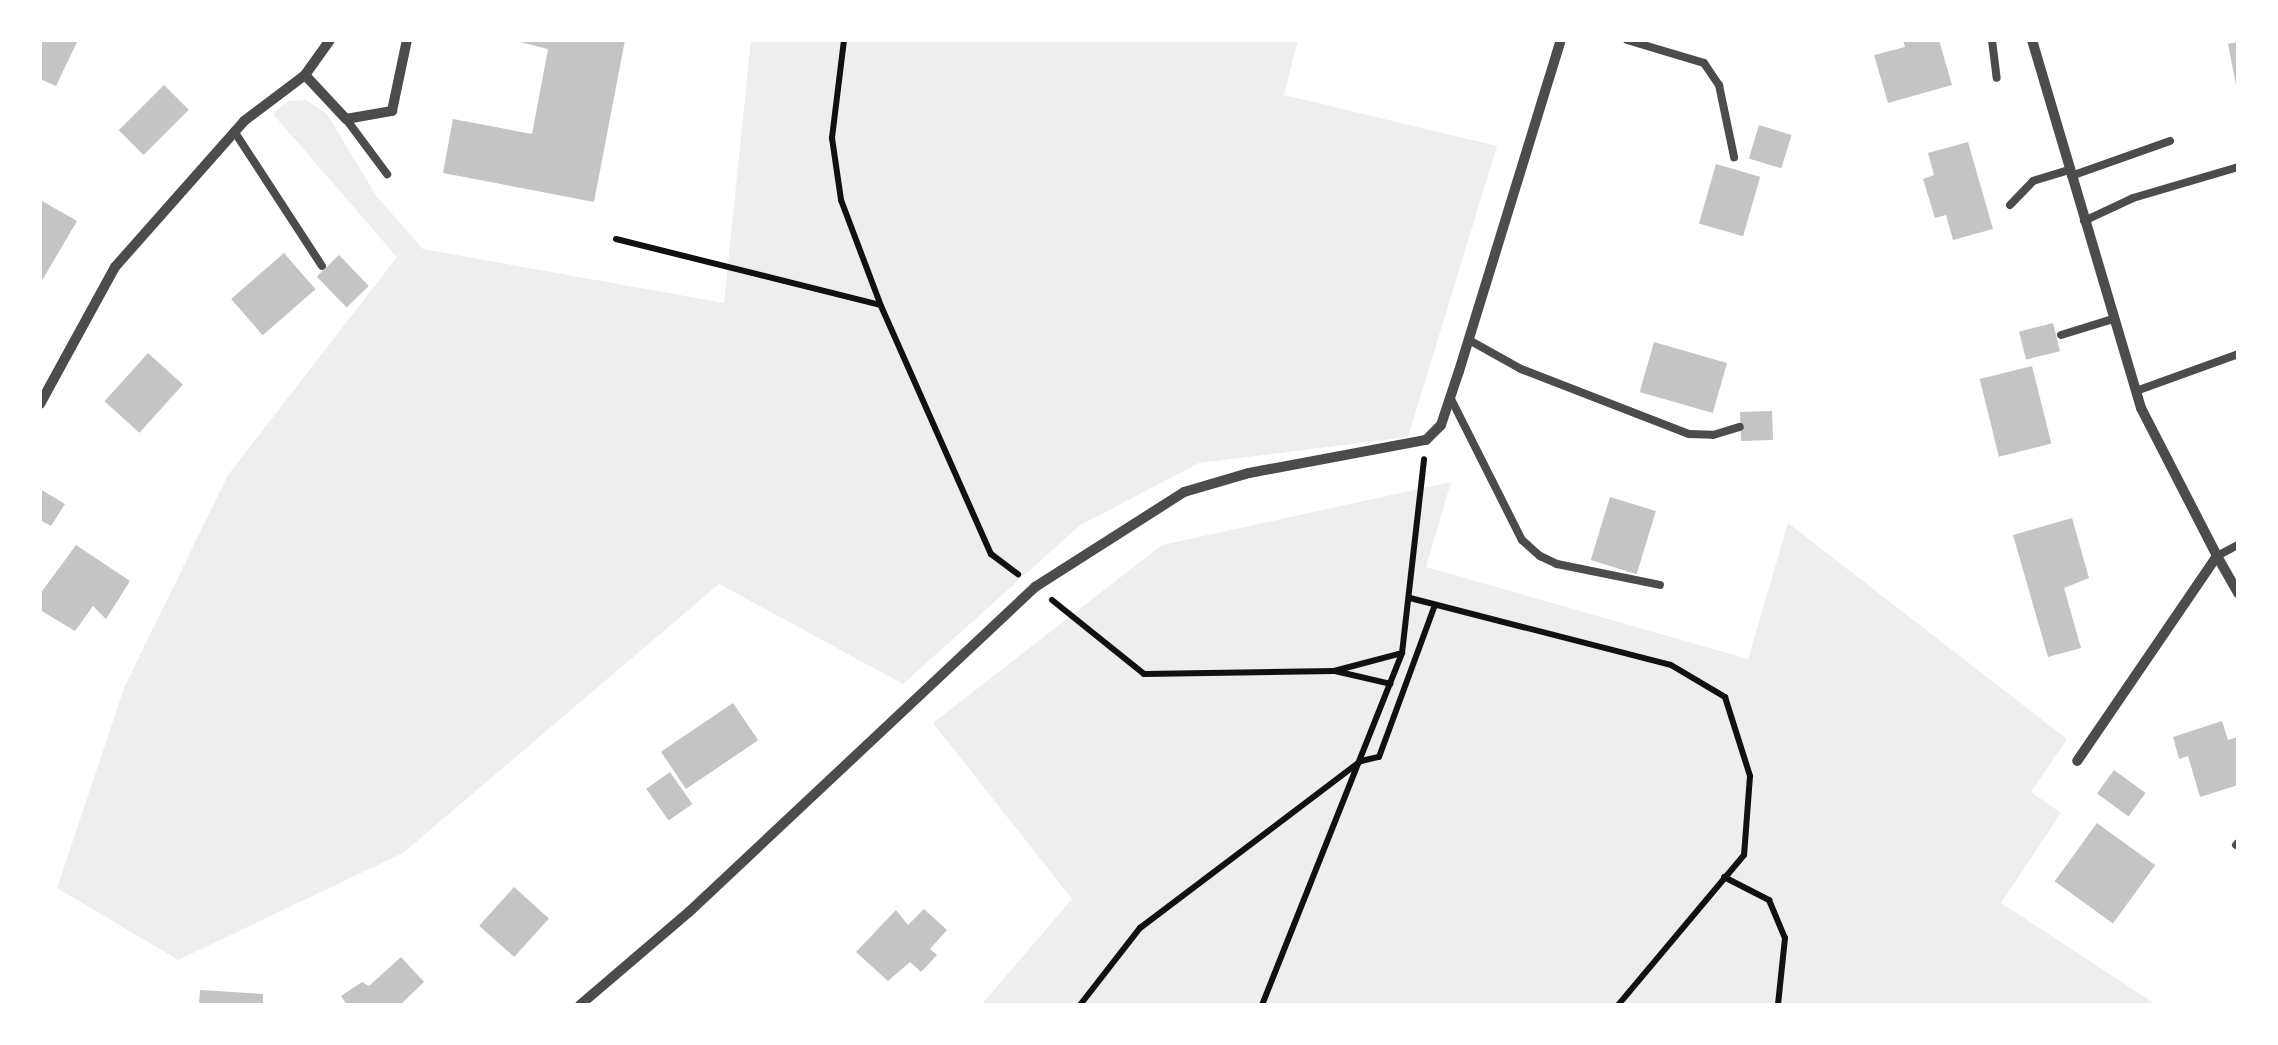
<!DOCTYPE html>
<style>
body{margin:0}
#map{position:relative;width:2278px;height:1045px;overflow:hidden;background:#fff;font-family:Jost,sans-serif}
div>[style]{position:absolute}
[style*='--x']{left:calc(var(--x)*1px);top:calc(var(--y)*1px);width:calc(var(--w)*1px);rotate:calc(var(--a)*1deg)}
.green>*{inset:0;background:#eee}
.building>*{inset:0;background:#c4c4c4;transform-origin:0 0}
.path>*{height:6px;margin:-3px;padding:0 3px;transform-origin:3px;border-radius:3px;background:#111}
.service>*{height:8px;margin:-4px;padding:0 4px;transform-origin:4px;border-radius:4px;background:#4c4c4c}
.minor>*{height:10px;margin:-5px;padding:0 5px;transform-origin:5px;border-radius:5px;background:#4c4c4c}
span{translate:-50% -50%;white-space:nowrap;text-align:center;line-height:1.15;-webkit-text-stroke:10px #fff;paint-order:stroke}
.frame{position:absolute;inset:0;border:42px solid #fff;pointer-events:none}
</style>
<div id="map">
<div class="green">
<i style="clip-path:polygon(751px 40px,1298px 40px,1284px 95px,1497px 146px,1408px 437px,1199px 463px,1079px 526px,903px 684px,719px 584px,403px 853px,178px 960px,57px 888px,124px 688px,228px 475px,397px 257px,273px 114px,288px 101px,306px 100px,327px 114px,377px 197px,423px 249px,724px 303px)"></i>
<i style="clip-path:polygon(1451px 482px,1426px 567px,1748px 659px,1788px 523px,2067px 739px,2031px 792px,2061px 813px,2001px 903px,2157px 1005px,981px 1005px,1072px 899px,933px 723px,1162px 545px)"></i>
</div>
<div class="building">
<i style="clip-path:polygon(40px 40px,78px 40px,56px 86px,40px 79px)"></i>
<i style="clip-path:polygon(512px 40px,625px 40px,594px 202px,443px 173px,453px 119px,532px 134px,548px 49px)"></i>
<i style="clip-path:polygon(1903px 40px,1939px 40px,1952px 85px,1888px 103px,1874px 55px,1905px 47px)"></i>
<i style="clip-path:polygon(2238px 42px,2238px 84px,2236px 85px,2228px 44px)"></i>
<i style="left:164px;top:85px;width:35px;height:64px;rotate:45deg"></i>
<i style="left:1759px;top:125px;width:34px;height:35px;rotate:17deg"></i>
<i style="clip-path:polygon(1968px 142px,1993px 229px,1953px 240px,1946px 215px,1935px 218px,1923px 179px,1934px 175px,1928px 153px)"></i>
<i style="left:1716px;top:164px;width:46px;height:62px;rotate:16deg"></i>
<i style="clip-path:polygon(42px 201px,77px 221px,40px 284px,40px 203px)"></i>
<i style="left:284px;top:253px;width:48px;height:70px;rotate:49deg"></i>
<i style="left:339px;top:255px;width:43px;height:31px;rotate:46deg"></i>
<i style="left:2053px;top:323px;width:29px;height:35px;rotate:76deg"></i>
<i style="left:1654px;top:342px;width:76px;height:52px;rotate:16deg"></i>
<i style="left:148px;top:353px;width:47px;height:65px;rotate:42deg"></i>
<i style="left:2032px;top:366px;width:80px;height:54px;rotate:76deg"></i>
<i style="left:1772px;top:411px;width:29px;height:32px;rotate:88deg"></i>
<i style="clip-path:polygon(40px 489px,65px 504px,51px 526px,40px 520px)"></i>
<i style="left:1610px;top:497px;width:48px;height:66px;rotate:17deg"></i>
<i style="clip-path:polygon(2072px 518px,2089px 578px,2064px 588px,2081px 648px,2048px 657px,2013px 535px)"></i>
<i style="clip-path:polygon(76px 545px,130px 581px,106px 619px,93px 606px,75px 631px,40px 610px,40px 594px)"></i>
<i style="left:733px;top:703px;width:45px;height:87px;rotate:56deg"></i>
<i style="clip-path:polygon(2222px 721px,2228px 740px,2238px 737px,2238px 785px,2200px 797px,2188px 756px,2179px 759px,2173px 737px)"></i>
<i style="left:2114px;top:770px;width:39px;height:29px;rotate:36deg"></i>
<i style="left:670px;top:772px;width:39px;height:29px;rotate:55deg"></i>
<i style="left:2097px;top:823px;width:72px;height:72px;rotate:36deg"></i>
<i style="left:514px;top:887px;width:47px;height:52px;rotate:42deg"></i>
<i style="clip-path:polygon(924px 909px,947px 930px,930px 949px,937px 955px,921px 972px,910px 962px,888px 981px,856px 952px,896px 910px,908px 925px)"></i>
<i style="clip-path:polygon(401px 957px,424px 982px,400px 1005px,347px 1005px,341px 996px,362px 982px,369px 986px)"></i>
<i style="clip-path:polygon(200px 990px,263px 994px,263px 1005px,199px 1005px)"></i>
</div>
<div class="path">
<i style="--x:844;--y:40;--w:99;--a:97"></i>
<i style="--x:832;--y:138;--w:63;--a:81.7"></i>
<i style="--x:841;--y:200;--w:113;--a:69.3"></i>
<i style="--x:881;--y:306;--w:271;--a:66.1"></i>
<i style="--x:991;--y:554;--w:34;--a:37"></i>
<i style="--x:616;--y:239;--w:272;--a:14"></i>
<i style="--x:1410;--y:598;--w:269;--a:14.4"></i>
<i style="--x:1671;--y:665;--w:63;--a:30.7"></i>
<i style="--x:1725;--y:697;--w:83;--a:72.4"></i>
<i style="--x:1750;--y:776;--w:79;--a:94.3"></i>
<i style="--x:1744;--y:855;--w:196;--a:130"></i>
<i style="--x:1052;--y:600;--w:118;--a:38.8"></i>
<i style="--x:1144;--y:674;--w:190;--a:-0.9"></i>
<i style="--x:1334;--y:671;--w:70;--a:-14.8"></i>
<i style="--x:1335;--y:671;--w:57;--a:13.1"></i>
<i style="--x:1724;--y:877;--w:51;--a:27.1"></i>
<i style="--x:1769;--y:900;--w:41;--a:67.2"></i>
<i style="--x:1785;--y:938;--w:67;--a:96"></i>
<i style="--x:1080;--y:1005;--w:98;--a:-52.1"></i>
<i style="--x:1140;--y:928;--w:277;--a:-37.1"></i>
<i style="--x:1361;--y:761;--w:18;--a:-13"></i>
<i style="--x:1379;--y:757;--w:162;--a:-69.8"></i>
<i style="--x:1262;--y:1005;--w:379;--a:-68.3"></i>
<i style="--x:1402;--y:653;--w:195;--a:-83.5"></i>
</div>
<div class="service">
<i style="--x:1627;--y:40;--w:80;--a:16.6"></i>
<i style="--x:1704;--y:63;--w:27;--a:56"></i>
<i style="--x:1719;--y:85;--w:74;--a:78.2"></i>
<i style="--x:1992;--y:40;--w:38;--a:83"></i>
<i style="--x:346;--y:119;--w:69;--a:53.3"></i>
<i style="--x:234;--y:131;--w:161;--a:56.9"></i>
<i style="--x:2071;--y:176;--w:105;--a:-19.5"></i>
<i style="--x:2010;--y:205;--w:33;--a:-46"></i>
<i style="--x:2033;--y:181;--w:38;--a:-17"></i>
<i style="--x:2084;--y:221;--w:54;--a:-25.1"></i>
<i style="--x:2133;--y:198;--w:109;--a:-16.4"></i>
<i style="--x:2061;--y:335;--w:54;--a:-17.1"></i>
<i style="--x:1469;--y:340;--w:60;--a:29.1"></i>
<i style="--x:1521;--y:369;--w:180;--a:21.2"></i>
<i style="--x:1689;--y:434;--w:24;--a:2"></i>
<i style="--x:1713;--y:435;--w:28;--a:-17"></i>
<i style="--x:2136;--y:391;--w:109;--a:-19.9"></i>
<i style="--x:1450;--y:397;--w:160;--a:63.3"></i>
<i style="--x:1522;--y:540;--w:24;--a:42"></i>
<i style="--x:1540;--y:556;--w:19;--a:25"></i>
<i style="--x:1557;--y:564;--w:105;--a:11.5"></i>
<i style="--x:2217;--y:556;--w:24;--a:-28"></i>
<i style="--x:2236;--y:845;--w:3;--a:-45"></i>
</div>
<div class="minor">
<i style="--x:2032;--y:40;--w:384;--a:73.5"></i>
<i style="--x:2141;--y:408;--w:166;--a:62.8"></i>
<i style="--x:2217;--y:556;--w:248;--a:124.3"></i>
<i style="--x:305;--y:75;--w:60;--a:47"></i>
<i style="--x:346;--y:119;--w:47;--a:-9.9"></i>
<i style="--x:392;--y:111;--w:73;--a:-78.1"></i>
<i style="--x:40;--y:404;--w:156;--a:-61.3"></i>
<i style="--x:115;--y:267;--w:195;--a:-48.5"></i>
<i style="--x:244;--y:121;--w:76;--a:-37"></i>
<i style="--x:305;--y:75;--w:43;--a:-54.5"></i>
<i style="--x:2217;--y:556;--w:43;--a:60.4"></i>
<i style="--x:580;--y:1005;--w:143;--a:-40.5"></i>
<i style="--x:689;--y:912;--w:475;--a:-43.2"></i>
<i style="--x:1035;--y:587;--w:177;--a:-32.5"></i>
<i style="--x:1184;--y:492;--w:68;--a:-16.3"></i>
<i style="--x:1249;--y:473;--w:180;--a:-10.6"></i>
<i style="--x:1426;--y:440;--w:21;--a:-45"></i>
<i style="--x:1441;--y:425;--w:57;--a:-71.6"></i>
<i style="--x:1459;--y:371;--w:346;--a:-72.9"></i>
</div>
<div class="frame"></div>
</div>
